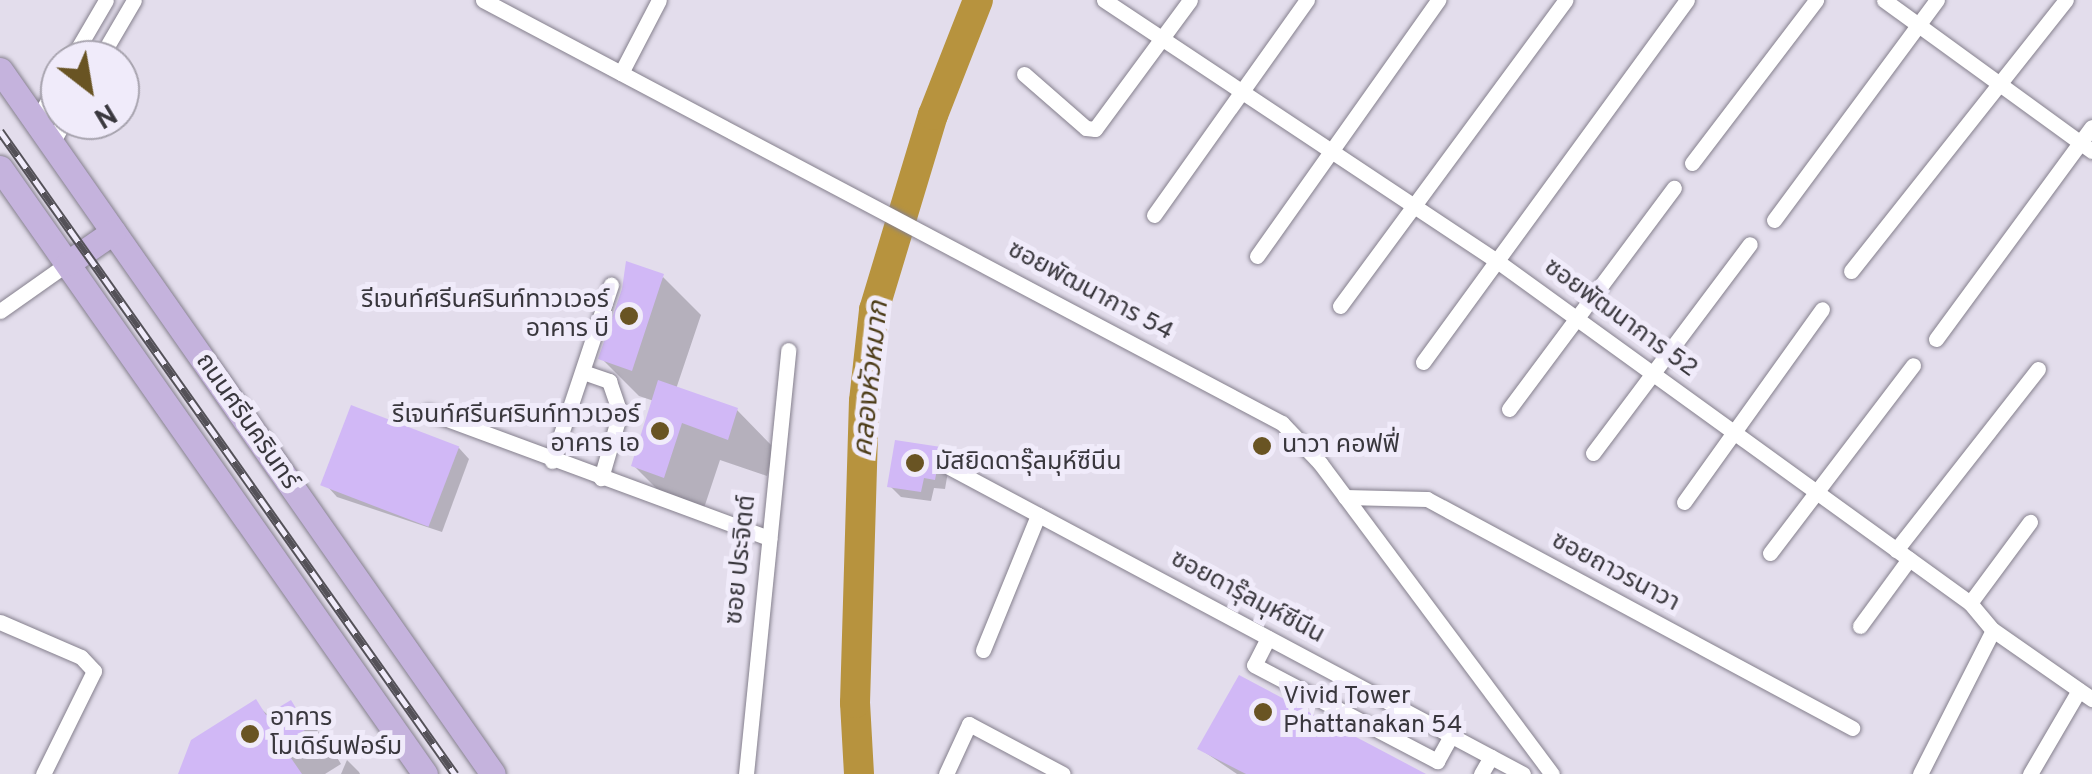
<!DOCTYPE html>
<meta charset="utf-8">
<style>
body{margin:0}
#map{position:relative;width:2092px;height:774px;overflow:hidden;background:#e3ddec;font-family:Overpass,"Noto Sans Thai",sans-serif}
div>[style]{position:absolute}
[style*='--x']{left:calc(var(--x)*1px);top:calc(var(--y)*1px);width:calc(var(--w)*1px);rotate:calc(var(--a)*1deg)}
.shadow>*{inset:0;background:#0003}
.river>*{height:30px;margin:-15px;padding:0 15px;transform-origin:15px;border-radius:15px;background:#b7933e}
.building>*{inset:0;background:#d1b8f6;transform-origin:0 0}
.roads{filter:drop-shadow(0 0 2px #85808d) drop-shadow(0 0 2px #85808d)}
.minor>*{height:15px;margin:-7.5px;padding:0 7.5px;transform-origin:7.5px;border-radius:7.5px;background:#fff}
.primary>*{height:25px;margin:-12.5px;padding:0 12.5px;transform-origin:12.5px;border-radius:12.5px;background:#c5b3dd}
.rail>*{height:9px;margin-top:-4.5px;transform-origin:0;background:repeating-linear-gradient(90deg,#f0ebfa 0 15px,#545158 0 30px);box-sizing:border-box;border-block:2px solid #545158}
.dots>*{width:28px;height:28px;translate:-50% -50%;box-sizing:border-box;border:5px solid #f0ebfa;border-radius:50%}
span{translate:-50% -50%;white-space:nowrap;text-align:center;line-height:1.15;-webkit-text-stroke:10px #f0ebfa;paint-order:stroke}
.street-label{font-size:25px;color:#39373d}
.poi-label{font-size:25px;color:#39373d}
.right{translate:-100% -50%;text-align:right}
.left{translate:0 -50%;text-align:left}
.water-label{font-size:28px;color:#4e3e1a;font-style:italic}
.north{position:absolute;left:40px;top:40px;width:100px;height:100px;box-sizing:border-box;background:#f0ebfa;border:2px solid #a7a3ae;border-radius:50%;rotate:149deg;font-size:28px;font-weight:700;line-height:40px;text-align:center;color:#39373d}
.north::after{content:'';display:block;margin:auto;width:35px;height:45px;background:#695423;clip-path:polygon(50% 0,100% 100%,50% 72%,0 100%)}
</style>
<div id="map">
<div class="shadow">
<i style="clip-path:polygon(663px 277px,701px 315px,676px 389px,737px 410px,775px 449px,767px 476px,720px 460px,702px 514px,672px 504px,634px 466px,654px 401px,639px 396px,601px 358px)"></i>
<i style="clip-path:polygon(459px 448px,469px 459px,442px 532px,337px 497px,327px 486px)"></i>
<i style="clip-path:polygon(939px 449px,950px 460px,945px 489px,934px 488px,931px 501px,901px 497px,890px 486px)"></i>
<i style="clip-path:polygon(255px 703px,269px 716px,290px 703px,325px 738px,341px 764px,325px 774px,184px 774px)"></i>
<i style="clip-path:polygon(1200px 749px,1420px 774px,1237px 774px)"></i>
<i style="clip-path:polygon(347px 760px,359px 772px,360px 774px,341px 774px)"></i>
</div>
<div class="river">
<i style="--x:859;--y:774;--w:71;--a:-93.2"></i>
<i style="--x:855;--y:703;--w:302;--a:-88.3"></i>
<i style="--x:864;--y:401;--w:92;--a:-83.7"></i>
<i style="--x:874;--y:310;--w:204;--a:-73.2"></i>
<i style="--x:933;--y:115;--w:123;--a:-68.6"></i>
</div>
<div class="building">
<i style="clip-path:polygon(626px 261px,664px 274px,632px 371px,598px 359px,622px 289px)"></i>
<i style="clip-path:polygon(658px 380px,738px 408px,728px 440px,682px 423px,664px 478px,631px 466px)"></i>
<i style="left:351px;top:405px;width:116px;height:86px;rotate:21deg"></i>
<i style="clip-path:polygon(895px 440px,941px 447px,935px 480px,924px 478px,921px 492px,887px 487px)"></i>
<i style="clip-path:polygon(1239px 675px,1426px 774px,1246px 774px,1197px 749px)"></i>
<i style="clip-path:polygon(256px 699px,266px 715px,291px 700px,308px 728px,282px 745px,302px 774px,178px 774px,191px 740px)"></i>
</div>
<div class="roads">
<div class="minor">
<i style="--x:483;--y:0;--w:904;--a:27.9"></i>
<i style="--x:1282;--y:423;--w:55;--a:46.5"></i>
<i style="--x:1320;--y:463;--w:388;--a:53.3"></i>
<i style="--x:1104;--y:0;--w:472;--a:33.6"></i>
<i style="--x:1497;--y:261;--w:584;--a:35.87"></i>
<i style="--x:1970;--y:603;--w:35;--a:50"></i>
<i style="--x:1993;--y:630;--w:121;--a:34.9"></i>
<i style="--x:1884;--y:0;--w:257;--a:36"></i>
<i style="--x:71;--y:60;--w:69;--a:-59.7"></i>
<i style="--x:99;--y:60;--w:69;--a:-59.7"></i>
<i style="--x:621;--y:73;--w:82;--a:-62.5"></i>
<i style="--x:1024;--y:74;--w:82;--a:41.1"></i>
<i style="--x:1086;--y:128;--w:9;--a:6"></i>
<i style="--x:1095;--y:129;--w:160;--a:-53.6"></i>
<i style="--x:36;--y:121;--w:48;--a:-59.7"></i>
<i style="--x:52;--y:143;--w:26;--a:-61"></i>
<i style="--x:1692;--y:163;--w:205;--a:-52.7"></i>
<i style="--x:1154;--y:215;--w:264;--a:-54.6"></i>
<i style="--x:1774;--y:220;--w:274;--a:-53.5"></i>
<i style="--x:1257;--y:256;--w:314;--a:-54.7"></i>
<i style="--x:1851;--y:271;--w:346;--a:-51.6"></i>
<i style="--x:1340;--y:306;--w:380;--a:-53.6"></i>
<i style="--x:0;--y:311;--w:83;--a:-35.2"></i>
<i style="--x:1936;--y:339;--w:263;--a:-53.7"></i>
<i style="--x:1423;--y:362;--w:448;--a:-53.9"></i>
<i style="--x:583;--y:372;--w:28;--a:19"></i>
<i style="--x:609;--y:381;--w:34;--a:71"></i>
<i style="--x:620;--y:413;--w:68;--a:106.3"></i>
<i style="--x:1509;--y:409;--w:276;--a:-53.3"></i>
<i style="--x:428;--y:412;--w:364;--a:20.3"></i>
<i style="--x:1593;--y:453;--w:261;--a:-53.1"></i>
<i style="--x:552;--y:461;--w:186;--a:-71.5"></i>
<i style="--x:947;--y:466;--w:653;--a:28.13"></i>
<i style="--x:1345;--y:497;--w:82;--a:1.4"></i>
<i style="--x:1427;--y:499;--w:483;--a:28.3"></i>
<i style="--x:1684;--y:502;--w:237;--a:-54.4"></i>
<i style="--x:1896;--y:550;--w:230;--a:-51.9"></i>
<i style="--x:1770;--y:553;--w:236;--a:-52.7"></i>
<i style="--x:1970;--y:603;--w:101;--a:-53.5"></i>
<i style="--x:0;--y:622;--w:88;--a:23.4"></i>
<i style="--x:81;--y:657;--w:19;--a:47"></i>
<i style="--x:94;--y:671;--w:115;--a:116.3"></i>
<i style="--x:1860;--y:626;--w:83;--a:-53.8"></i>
<i style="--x:1268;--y:638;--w:30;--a:117"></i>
<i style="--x:1254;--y:665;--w:207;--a:27.7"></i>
<i style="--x:1437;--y:761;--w:29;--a:-61"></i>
<i style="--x:983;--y:650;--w:146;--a:-67.8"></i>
<i style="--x:746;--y:774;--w:426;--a:-84.3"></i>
<i style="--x:946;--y:774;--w:55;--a:-65.3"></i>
<i style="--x:969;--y:724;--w:106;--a:28"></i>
<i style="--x:1481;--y:774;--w:20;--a:-60"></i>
<i style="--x:1920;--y:774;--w:161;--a:-63.1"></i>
<i style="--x:2030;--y:774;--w:97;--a:-59.7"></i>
</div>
<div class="primary">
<i style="--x:0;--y:70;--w:859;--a:55"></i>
<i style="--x:0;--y:168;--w:740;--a:54.96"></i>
<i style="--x:68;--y:263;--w:55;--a:-34.6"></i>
</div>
</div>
<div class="rail">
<i style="--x:0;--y:131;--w:788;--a:54.72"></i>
</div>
<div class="dots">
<i style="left:629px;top:316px;background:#695423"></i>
<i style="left:660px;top:431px;background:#695423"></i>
<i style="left:1262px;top:446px;background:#695423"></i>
<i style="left:915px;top:463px;background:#695423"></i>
<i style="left:1263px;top:712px;background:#695423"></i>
<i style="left:250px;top:734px;background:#695423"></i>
</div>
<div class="street-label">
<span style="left:1090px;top:292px;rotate:28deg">ซอยพัฒนาการ 54</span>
<span style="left:1620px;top:319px;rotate:36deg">ซอยพัฒนาการ 52</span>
<span style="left:246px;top:422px;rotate:55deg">ถนนศรีนครินทร์</span>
<span style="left:742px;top:560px;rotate:-84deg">ซอย ประจิตต์</span>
<span style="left:1615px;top:573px;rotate:28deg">ซอยถาวรนาวา</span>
<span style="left:1247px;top:598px;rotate:28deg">ซอยดารุ๊ลมุห์ซีนีน</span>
</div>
<div class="poi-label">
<span class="right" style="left:609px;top:316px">รีเจนท์ศรีนศรินท์ทาวเวอร์<br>อาคาร บี</span>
<span class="right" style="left:640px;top:431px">รีเจนท์ศรีนศรินท์ทาวเวอร์<br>อาคาร เอ</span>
<span class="left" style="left:1282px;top:446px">นาวา คอฟฟี่</span>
<span class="left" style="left:935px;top:463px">มัสยิดดารุ๊ลมุห์ซีนีน</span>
<span class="left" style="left:1283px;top:712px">Vivid Tower<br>Phattanakan 54</span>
<span class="left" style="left:270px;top:734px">อาคาร<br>โมเดิร์นฟอร์ม</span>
</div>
<div class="water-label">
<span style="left:872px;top:379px;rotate:-84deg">คลองหัวหมาก</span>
</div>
<div class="north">N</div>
</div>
